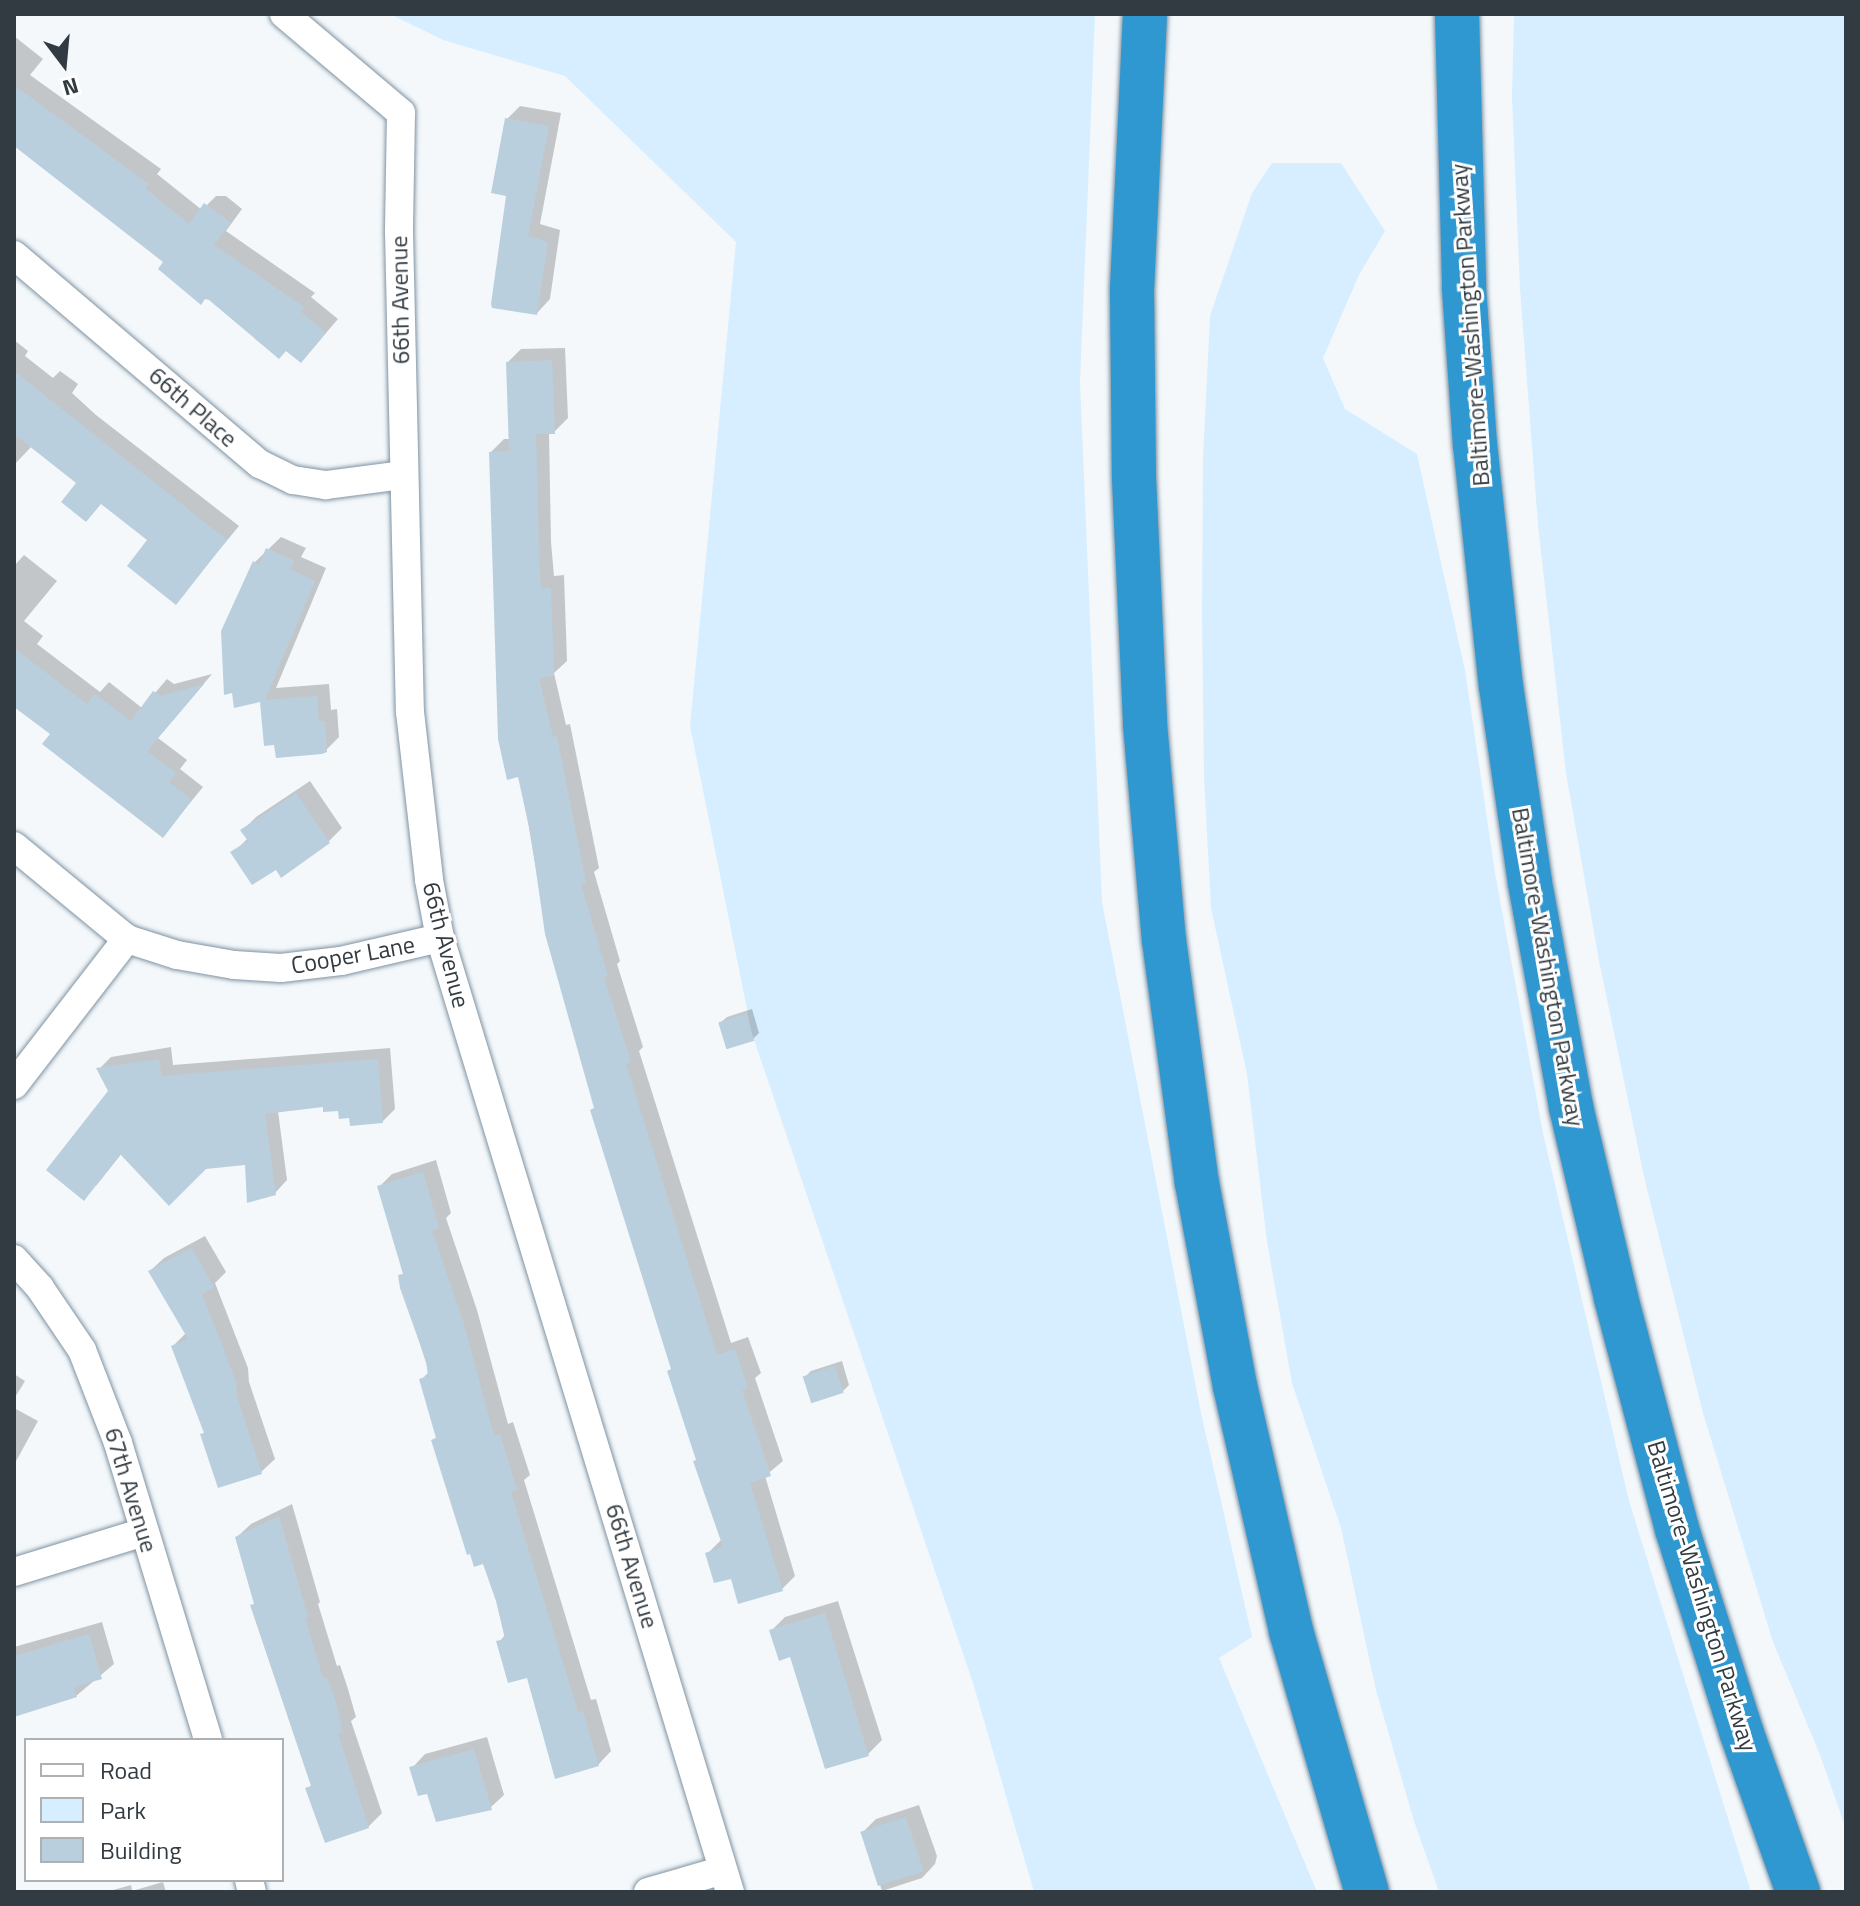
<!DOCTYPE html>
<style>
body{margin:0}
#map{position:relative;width:1860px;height:1906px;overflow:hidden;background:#f4f8fb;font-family:"Titillium Web",sans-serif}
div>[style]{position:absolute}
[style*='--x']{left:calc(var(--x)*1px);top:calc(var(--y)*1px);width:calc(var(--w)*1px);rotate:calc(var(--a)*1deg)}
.green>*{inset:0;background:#d6eeff}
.shadow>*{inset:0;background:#0003}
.building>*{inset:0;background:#b9cfde;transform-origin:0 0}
.roads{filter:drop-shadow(0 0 2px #7f93a2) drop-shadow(0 0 2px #7f93a2)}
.minor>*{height:28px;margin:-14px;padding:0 14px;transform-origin:14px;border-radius:14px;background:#fff}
.motorway>*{height:44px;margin:-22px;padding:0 22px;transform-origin:22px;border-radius:22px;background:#3098d1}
span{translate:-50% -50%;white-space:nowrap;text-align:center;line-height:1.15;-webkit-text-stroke:6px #fff;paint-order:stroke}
.street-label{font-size:24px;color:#323b41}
.frame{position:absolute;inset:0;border:16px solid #323b41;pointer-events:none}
.legend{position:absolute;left:24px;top:1738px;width:260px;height:144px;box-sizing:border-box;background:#fff;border:2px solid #adb1b3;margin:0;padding:10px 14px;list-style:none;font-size:24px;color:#323b41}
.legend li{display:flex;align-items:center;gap:16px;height:40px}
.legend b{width:40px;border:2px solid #adb1b3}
.north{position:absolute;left:24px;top:24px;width:80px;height:80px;-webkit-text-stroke:6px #fff;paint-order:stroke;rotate:164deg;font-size:22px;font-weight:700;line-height:32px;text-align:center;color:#323b41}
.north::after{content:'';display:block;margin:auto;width:28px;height:36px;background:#323b41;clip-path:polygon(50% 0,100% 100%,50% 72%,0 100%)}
</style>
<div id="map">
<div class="green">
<i style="clip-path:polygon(390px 14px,1095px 14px,1080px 383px,1102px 902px,1201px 1413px,1252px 1637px,1219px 1658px,1317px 1892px,1034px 1892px,973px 1683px,752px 1034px,690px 726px,736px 242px,565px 76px,443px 40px)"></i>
<i style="clip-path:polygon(1514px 14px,1846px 14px,1846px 1829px,1820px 1755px,1773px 1642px,1703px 1413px,1645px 1181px,1599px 961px,1566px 773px,1538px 525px,1520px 289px,1512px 97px)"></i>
<i style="clip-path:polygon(1272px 163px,1341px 163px,1385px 231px,1359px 275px,1323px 358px,1345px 409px,1417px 454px,1465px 670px,1495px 873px,1543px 1133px,1629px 1501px,1751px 1892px,1439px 1892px,1414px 1821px,1376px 1690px,1341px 1528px,1292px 1383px,1267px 1242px,1247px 1074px,1211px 908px,1204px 777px,1202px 615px,1203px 458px,1210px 316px,1252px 193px)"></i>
</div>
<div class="shadow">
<i style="clip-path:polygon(14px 36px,43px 59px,30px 75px,161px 169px,157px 174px,202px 210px,216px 196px,226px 196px,242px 209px,226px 231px,315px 293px,311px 297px,338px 319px,314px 347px,166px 261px,14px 141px)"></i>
<i style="clip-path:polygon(520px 106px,561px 113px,540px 224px,560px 230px,550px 299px,537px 313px,508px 194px,507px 119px)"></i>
<i style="clip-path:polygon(14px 340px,28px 351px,25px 356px,53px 378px,60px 371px,78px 384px,72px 393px,96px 415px,239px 526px,176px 602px,150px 540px,32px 446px,14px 465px)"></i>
<i style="clip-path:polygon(565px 348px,568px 418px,554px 432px,549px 432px,551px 542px,554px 576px,564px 575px,567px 661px,554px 673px,566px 725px,570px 724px,599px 868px,594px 872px,620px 961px,617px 964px,643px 1047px,639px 1051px,731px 1343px,748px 1337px,761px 1373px,755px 1378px,783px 1461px,765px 1476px,795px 1576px,782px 1589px,732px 1576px,708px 1553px,722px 1539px,547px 934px,520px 775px,491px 452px,504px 439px,511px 439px,508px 362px,521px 349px)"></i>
<i style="clip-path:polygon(281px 537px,306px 548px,301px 557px,326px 568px,276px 688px,329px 684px,331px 710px,337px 709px,339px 737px,326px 750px,262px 700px,224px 632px,255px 562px)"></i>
<i style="clip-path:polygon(24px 555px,57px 581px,24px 621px,43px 636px,37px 644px,100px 692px,109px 682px,142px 708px,167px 679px,174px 684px,212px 674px,158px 738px,187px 760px,180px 769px,203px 787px,163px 836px,53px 734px,14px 705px,14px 566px)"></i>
<i style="clip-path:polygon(310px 781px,342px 828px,329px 841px,282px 875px,276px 867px,233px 853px,248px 838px,243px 830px,256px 817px)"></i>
<i style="clip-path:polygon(752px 1009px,759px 1033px,753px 1039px,720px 1023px,727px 1017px)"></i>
<i style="clip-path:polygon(171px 1047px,173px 1065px,390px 1048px,395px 1109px,382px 1122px,351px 1116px,325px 1105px,278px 1111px,287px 1180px,275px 1193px,247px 1163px,122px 1153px,96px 1186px,110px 1092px,99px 1069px,111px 1057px)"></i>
<i style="clip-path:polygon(436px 1160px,451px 1213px,446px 1218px,477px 1310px,508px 1424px,513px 1422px,530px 1475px,524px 1480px,591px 1700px,596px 1699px,611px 1751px,598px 1765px,499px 1642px,506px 1634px,498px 1600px,433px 1440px,438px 1436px,421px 1380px,429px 1372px,402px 1287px,400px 1276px,405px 1272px,379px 1187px,392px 1174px)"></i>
<i style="clip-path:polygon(205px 1236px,226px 1272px,215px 1283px,248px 1368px,249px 1382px,275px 1459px,261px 1472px,202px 1435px,205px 1432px,173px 1346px,187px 1332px,150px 1271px,164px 1258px)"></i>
<i style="clip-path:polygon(842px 1361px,849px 1385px,843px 1391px,805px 1377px,811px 1371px)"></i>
<i style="clip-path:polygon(14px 1374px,25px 1381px,14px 1399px)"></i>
<i style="clip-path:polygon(14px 1408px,38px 1421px,14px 1465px)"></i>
<i style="clip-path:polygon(292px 1504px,320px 1602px,318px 1604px,337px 1666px,340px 1665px,348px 1689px,356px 1717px,351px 1721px,382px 1813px,368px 1827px,308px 1789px,312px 1784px,252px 1606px,256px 1602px,237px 1537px,251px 1524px)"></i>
<i style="clip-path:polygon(838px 1601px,882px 1740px,868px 1754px,826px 1766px,791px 1654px,772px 1630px,785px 1617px)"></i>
<i style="clip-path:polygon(102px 1622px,114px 1664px,76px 1696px,14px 1715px,14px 1647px)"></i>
<i style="clip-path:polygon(487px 1737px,504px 1795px,490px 1808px,429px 1791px,412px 1768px,425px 1754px)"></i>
<i style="clip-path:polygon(919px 1805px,937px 1856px,935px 1864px,922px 1878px,882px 1891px,863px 1832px,876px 1819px)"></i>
<i style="clip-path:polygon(163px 1882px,166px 1892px,106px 1892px,131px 1885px,132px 1891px)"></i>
</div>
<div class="building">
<i style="clip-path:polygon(14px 85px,149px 184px,145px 188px,189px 224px,204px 203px,231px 223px,214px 245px,304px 307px,300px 311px,326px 333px,301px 363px,286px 351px,279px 359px,209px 300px,205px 299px,201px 305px,158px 269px,163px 262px,14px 146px)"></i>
<i style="clip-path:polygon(505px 118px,549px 126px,528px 236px,548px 242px,537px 315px,492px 308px,491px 304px,506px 196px,491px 193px)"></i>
<i style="clip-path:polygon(552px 360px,555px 434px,536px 434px,539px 557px,541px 588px,551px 588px,554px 676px,539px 678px,553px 737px,557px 736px,586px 883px,581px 884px,608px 976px,604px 977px,631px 1062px,626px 1064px,717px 1355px,735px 1349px,748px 1388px,742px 1390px,771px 1476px,750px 1483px,783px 1591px,738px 1604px,731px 1579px,714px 1583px,705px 1553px,723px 1547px,693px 1461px,696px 1460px,667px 1371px,671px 1369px,590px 1110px,594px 1108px,545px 934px,531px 836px,518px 777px,507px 780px,498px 739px,489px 452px,509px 451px,506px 362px)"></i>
<i style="clip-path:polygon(14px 371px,227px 540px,176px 605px,127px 566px,147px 540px,101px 504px,86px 522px,61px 502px,76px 483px,14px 434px)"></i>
<i style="clip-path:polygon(266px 548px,295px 561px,290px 569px,315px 581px,265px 700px,317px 696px,319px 721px,325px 721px,327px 752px,322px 754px,276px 758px,274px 745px,264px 746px,260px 702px,234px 708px,232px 693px,224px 695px,221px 631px,253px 561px,259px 565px)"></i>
<i style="clip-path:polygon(14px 648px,87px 704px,95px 694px,131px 721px,153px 691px,161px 696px,204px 684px,147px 751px,176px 773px,169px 782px,192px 800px,163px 838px,42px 744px,50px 734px,14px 707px)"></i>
<i style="clip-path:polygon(296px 793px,330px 843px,281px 878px,276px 870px,252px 885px,230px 852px,248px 841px,240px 830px)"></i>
<i style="left:746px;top:1014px;width:28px;height:29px;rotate:73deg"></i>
<i style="clip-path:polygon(159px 1059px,162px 1076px,378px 1059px,383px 1123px,350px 1126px,349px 1118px,339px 1119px,338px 1111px,323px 1112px,323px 1107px,265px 1114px,276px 1195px,247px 1203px,245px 1165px,206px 1169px,169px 1206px,120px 1154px,84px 1201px,46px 1170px,108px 1091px,96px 1068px)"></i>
<i style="clip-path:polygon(423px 1172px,439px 1228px,432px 1230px,464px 1324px,494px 1436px,500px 1434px,517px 1490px,511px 1492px,578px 1712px,583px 1711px,599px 1766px,555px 1779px,527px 1678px,508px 1683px,496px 1641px,505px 1639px,496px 1601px,483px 1564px,474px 1567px,470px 1554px,467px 1555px,431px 1440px,436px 1438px,419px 1379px,428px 1376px,426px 1361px,400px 1288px,398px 1275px,403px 1274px,377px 1186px)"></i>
<i style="clip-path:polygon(192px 1248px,214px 1287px,202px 1294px,236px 1382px,237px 1396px,262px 1474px,218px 1488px,200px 1434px,204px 1433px,171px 1346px,188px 1339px,148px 1271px)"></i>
<i style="left:835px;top:1366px;width:28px;height:34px;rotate:72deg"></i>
<i style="clip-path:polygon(279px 1516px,308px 1617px,305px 1618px,323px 1678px,327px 1677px,336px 1703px,343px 1732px,338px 1734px,369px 1828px,325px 1843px,305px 1788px,311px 1786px,250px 1605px,254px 1604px,235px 1537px)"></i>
<i style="clip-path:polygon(825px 1613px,869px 1756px,825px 1769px,790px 1657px,779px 1661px,769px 1630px)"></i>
<i style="clip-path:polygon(89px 1634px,102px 1679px,74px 1687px,77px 1697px,14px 1717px,14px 1656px)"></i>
<i style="clip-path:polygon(474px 1749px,492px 1810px,436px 1822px,427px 1794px,418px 1796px,409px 1767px)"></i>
<i style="left:906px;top:1817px;width:57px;height:48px;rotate:72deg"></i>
</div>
<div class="roads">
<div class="minor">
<i style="--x:284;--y:14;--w:153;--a:40.2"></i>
<i style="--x:401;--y:113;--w:119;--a:91"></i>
<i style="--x:399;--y:232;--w:480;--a:88.7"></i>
<i style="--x:410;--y:712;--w:169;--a:83.5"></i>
<i style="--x:429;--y:880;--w:59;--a:79.3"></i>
<i style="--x:440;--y:938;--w:997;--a:73.09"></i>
<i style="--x:14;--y:255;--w:323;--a:40.4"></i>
<i style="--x:260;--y:464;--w:37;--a:26"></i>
<i style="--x:293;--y:480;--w:33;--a:9"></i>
<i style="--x:326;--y:485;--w:78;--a:-7.4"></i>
<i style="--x:14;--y:846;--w:146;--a:39.5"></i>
<i style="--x:127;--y:939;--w:52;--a:17.7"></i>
<i style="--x:177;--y:955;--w:58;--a:10"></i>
<i style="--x:234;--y:965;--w:47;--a:3.7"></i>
<i style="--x:281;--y:968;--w:60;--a:-6.7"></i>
<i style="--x:341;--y:961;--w:102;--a:-13.1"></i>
<i style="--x:14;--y:1085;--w:185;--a:-52.3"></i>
<i style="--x:14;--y:1259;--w:39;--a:48"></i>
<i style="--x:40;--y:1288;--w:75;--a:55.9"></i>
<i style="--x:82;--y:1350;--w:100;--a:68.8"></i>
<i style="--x:118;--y:1443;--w:310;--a:73.1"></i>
<i style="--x:14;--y:1572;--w:136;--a:-17.1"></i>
<i style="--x:249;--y:1880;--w:12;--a:76"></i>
<i style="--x:648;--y:1892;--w:78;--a:-16.3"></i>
</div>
<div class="motorway">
<i style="--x:1145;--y:14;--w:275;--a:92.7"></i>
<i style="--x:1132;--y:289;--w:189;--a:89.4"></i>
<i style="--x:1134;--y:478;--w:246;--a:87.4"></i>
<i style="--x:1145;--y:724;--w:217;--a:85"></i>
<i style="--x:1164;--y:940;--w:245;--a:82.3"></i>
<i style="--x:1197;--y:1183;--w:207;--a:79.4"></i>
<i style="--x:1235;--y:1386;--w:251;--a:77.1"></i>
<i style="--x:1291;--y:1631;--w:272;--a:73.8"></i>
<i style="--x:1457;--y:14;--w:274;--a:88.5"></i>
<i style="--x:1464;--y:288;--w:156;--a:86"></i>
<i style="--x:1475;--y:444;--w:243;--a:83.9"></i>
<i style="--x:1501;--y:686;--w:199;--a:81.6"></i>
<i style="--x:1530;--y:883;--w:228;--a:79.6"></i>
<i style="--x:1571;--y:1107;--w:196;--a:76.7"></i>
<i style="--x:1616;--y:1298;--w:239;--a:75.2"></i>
<i style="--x:1677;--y:1529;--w:212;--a:72.4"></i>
<i style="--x:1741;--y:1731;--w:171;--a:70.5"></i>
</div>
</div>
<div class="street-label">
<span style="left:400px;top:300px;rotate:-91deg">66th Avenue</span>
<span style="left:1470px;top:325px;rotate:-94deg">Baltimore-Washington Parkway</span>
<span style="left:193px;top:407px;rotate:41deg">66th Place</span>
<span style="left:446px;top:945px;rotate:76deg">66th Avenue</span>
<span style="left:353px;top:955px;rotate:-10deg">Cooper Lane</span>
<span style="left:1548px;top:967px;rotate:80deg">Baltimore-Washington Parkway</span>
<span style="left:131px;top:1490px;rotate:73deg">67th Avenue</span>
<span style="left:632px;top:1566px;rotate:73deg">66th Avenue</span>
<span style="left:1702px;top:1596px;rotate:73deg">Baltimore-Washington Parkway</span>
</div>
<div class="frame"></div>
<ul class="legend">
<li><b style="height:10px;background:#fff"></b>Road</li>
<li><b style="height:22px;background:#d6eeff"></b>Park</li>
<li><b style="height:22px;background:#b9cfde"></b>Building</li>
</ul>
<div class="north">N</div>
</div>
